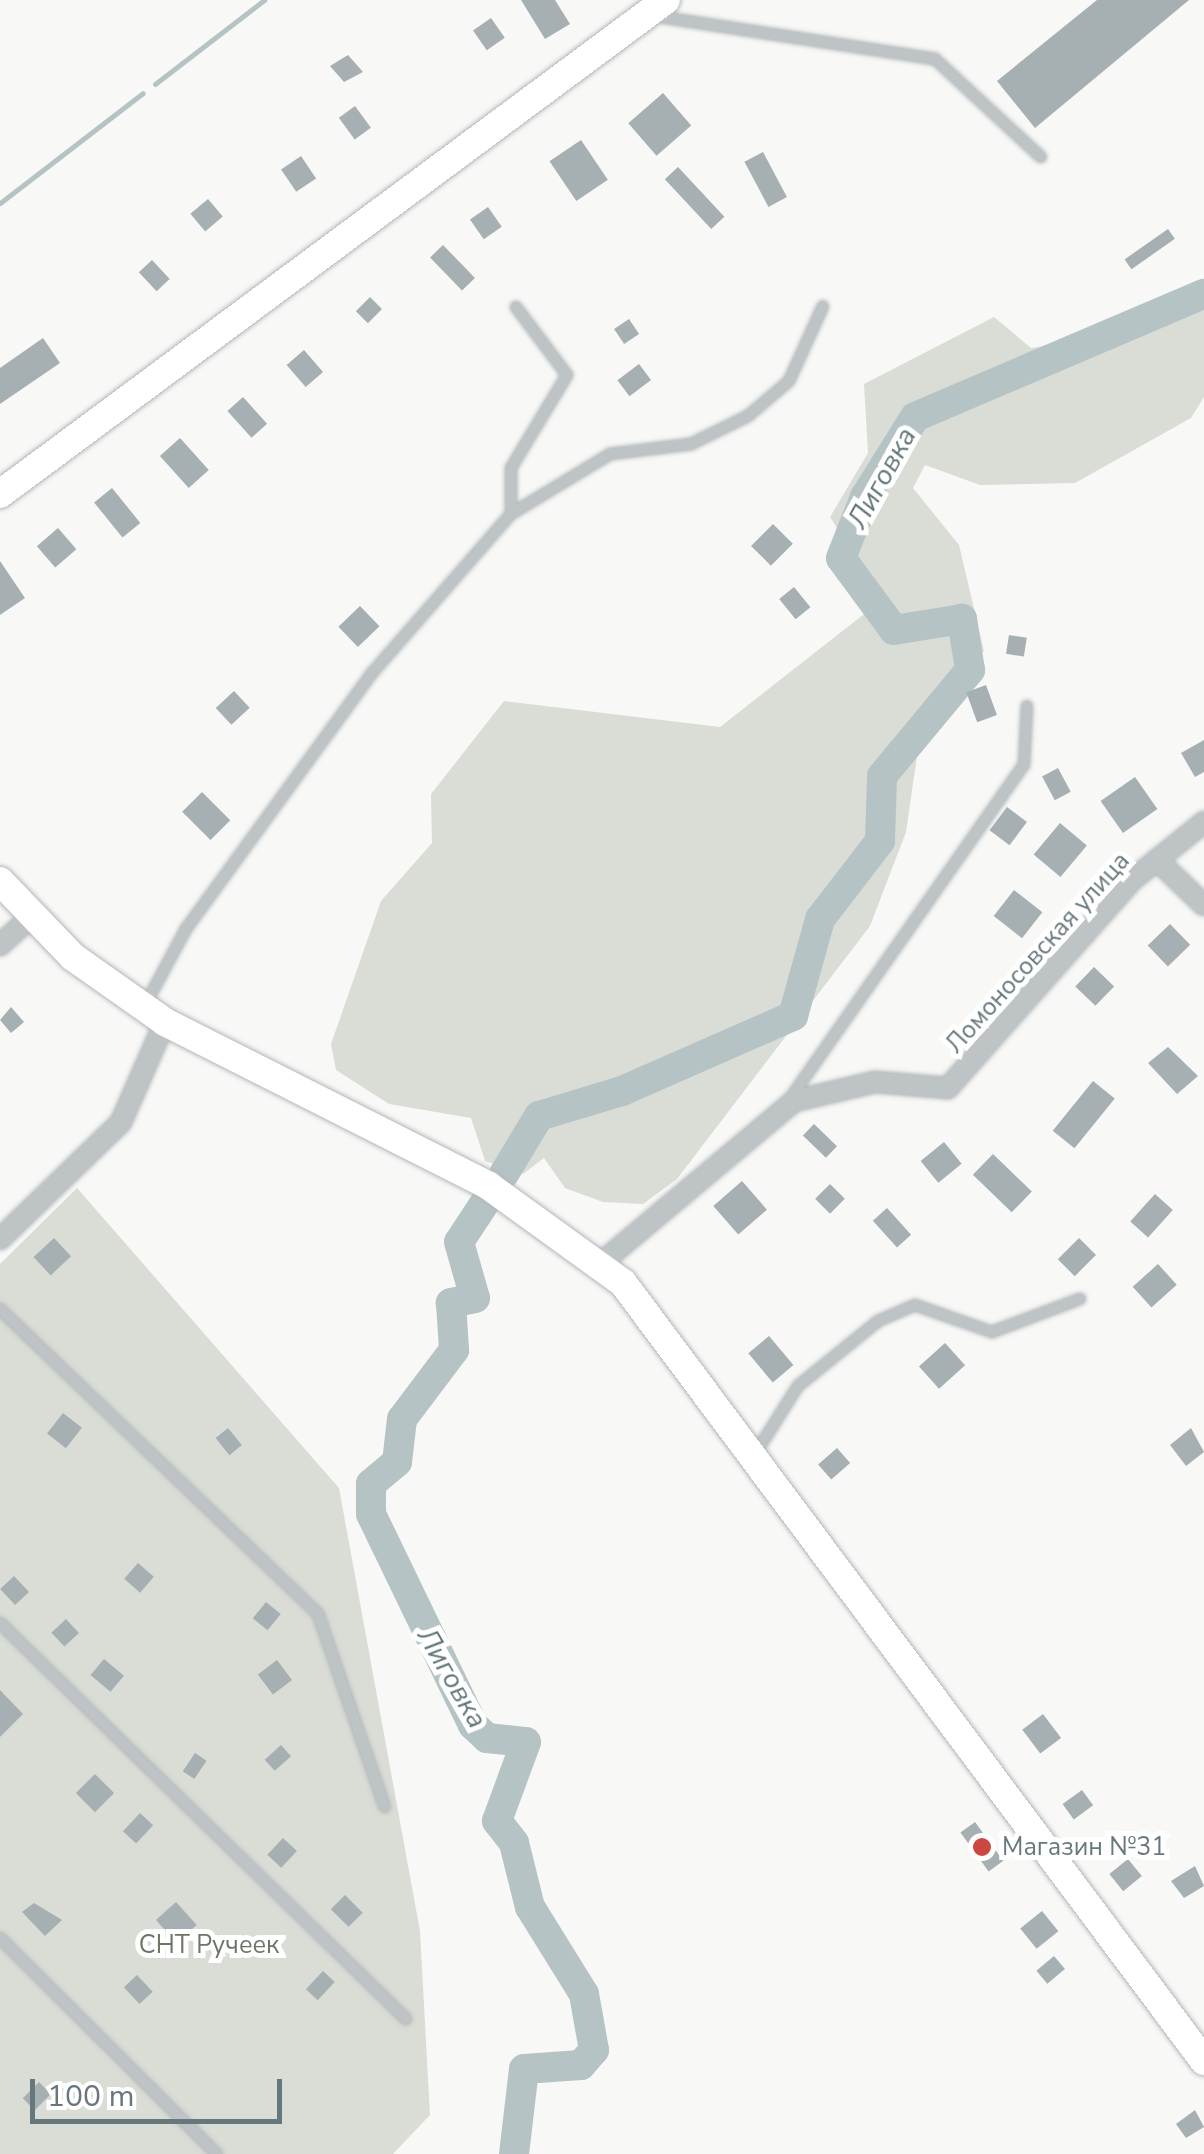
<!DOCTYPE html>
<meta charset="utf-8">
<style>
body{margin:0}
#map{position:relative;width:1204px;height:2154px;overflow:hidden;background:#f8f8f6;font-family:"Nunito Sans",sans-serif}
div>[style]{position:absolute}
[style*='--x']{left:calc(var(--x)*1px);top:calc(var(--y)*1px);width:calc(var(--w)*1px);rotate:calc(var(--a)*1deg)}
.green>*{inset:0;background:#daddd6}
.stream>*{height:5px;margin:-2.5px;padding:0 2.5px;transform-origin:2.5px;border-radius:2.5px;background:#b6c3c5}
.river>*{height:30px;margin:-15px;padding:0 15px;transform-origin:15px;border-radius:15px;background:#b6c3c5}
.building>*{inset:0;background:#a6afb2;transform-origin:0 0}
.roads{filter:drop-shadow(0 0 2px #b1b7ba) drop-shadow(0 0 2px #b1b7ba)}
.lane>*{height:10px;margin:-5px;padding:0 5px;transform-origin:5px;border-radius:5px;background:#bec3c5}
.street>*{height:20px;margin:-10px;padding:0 10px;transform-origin:10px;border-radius:10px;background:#bec3c5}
.secondary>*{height:28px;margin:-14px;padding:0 14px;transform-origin:14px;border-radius:14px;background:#fff}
.dots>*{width:28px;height:28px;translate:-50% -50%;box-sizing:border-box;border:5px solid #fff;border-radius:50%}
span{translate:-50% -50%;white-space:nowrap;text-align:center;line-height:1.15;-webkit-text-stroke:10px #fff;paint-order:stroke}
.street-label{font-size:25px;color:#67787d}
.poi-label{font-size:25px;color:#67787d}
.left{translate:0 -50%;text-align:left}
.park-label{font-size:25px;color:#6c7665}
.water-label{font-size:28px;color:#627678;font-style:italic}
.scale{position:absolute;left:30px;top:2079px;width:252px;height:45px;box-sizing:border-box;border:5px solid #67787d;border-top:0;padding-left:12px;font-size:30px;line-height:35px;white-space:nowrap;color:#67787d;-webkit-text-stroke:8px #fff;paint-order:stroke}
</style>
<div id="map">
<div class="green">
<i style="clip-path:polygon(1204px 292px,1204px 397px,1191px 418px,1075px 483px,980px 485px,925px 465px,913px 488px,959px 545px,984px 651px,925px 701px,906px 832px,870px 926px,677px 1179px,643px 1204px,603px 1202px,565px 1188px,544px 1158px,523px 1174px,485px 1161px,471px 1118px,389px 1104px,336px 1070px,331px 1044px,381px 901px,432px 843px,431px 794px,504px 701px,720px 727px,882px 600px,830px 517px,868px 453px,864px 384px,994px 317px,1031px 348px,1118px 335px)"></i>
<i style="clip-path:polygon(77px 1188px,339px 1488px,420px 1931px,430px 2115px,393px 2154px,0 2154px,0 1264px)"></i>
</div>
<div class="stream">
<i style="--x:155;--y:84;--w:138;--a:-37.6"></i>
<i style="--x:0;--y:203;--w:180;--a:-37.6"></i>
</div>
<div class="river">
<i style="--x:504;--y:1174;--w:68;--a:-58.9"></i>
<i style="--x:539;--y:1116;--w:87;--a:-16.8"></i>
<i style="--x:622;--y:1091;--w:187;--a:-23.7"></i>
<i style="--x:793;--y:1016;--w:101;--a:-74.4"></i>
<i style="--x:820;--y:919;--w:98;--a:-52.4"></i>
<i style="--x:880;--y:841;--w:65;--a:-88.2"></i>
<i style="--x:882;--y:776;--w:138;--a:-50.3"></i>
<i style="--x:970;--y:670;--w:52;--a:-98.9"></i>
<i style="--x:962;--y:619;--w:69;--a:170.8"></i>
<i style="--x:894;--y:630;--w:89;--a:-126.4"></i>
<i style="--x:841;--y:558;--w:66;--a:-68.5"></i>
<i style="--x:865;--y:497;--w:94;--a:-58"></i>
<i style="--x:915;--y:417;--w:314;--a:-23.1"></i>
<i style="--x:484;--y:1204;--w:45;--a:123.3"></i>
<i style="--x:459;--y:1242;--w:58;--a:74.1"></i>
<i style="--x:475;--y:1298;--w:25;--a:168"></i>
<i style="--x:451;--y:1303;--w:47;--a:86.3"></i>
<i style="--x:454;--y:1350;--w:86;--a:127"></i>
<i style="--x:402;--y:1419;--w:43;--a:96.6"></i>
<i style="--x:397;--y:1462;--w:34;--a:140"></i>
<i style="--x:371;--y:1484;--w:30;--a:90"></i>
<i style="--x:371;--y:1514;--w:234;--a:64.2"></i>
<i style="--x:473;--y:1725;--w:19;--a:43"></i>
<i style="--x:487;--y:1738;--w:39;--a:6"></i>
<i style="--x:526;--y:1742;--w:84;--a:110.2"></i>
<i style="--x:497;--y:1821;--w:28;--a:52"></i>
<i style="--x:514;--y:1843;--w:66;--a:76"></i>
<i style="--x:530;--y:1907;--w:102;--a:58.2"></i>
<i style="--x:584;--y:1994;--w:57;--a:79.9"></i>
<i style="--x:594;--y:2050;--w:20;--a:131"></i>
<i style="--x:581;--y:2065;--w:57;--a:176"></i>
<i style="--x:524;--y:2069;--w:86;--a:96.7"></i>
</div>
<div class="building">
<i style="clip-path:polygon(521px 0,555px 0,570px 24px,545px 39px)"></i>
<i style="clip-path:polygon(1097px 0,1189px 0,1035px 128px,997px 81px)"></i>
<i style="left:491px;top:18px;width:24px;height:22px;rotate:55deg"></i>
<i style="clip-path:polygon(348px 55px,363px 72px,344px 82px,330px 66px)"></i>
<i style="left:663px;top:93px;width:43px;height:46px;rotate:49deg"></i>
<i style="left:355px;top:106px;width:27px;height:20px;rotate:54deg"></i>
<i style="left:581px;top:140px;width:48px;height:38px;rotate:56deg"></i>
<i style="left:763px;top:152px;width:51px;height:21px;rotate:62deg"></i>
<i style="left:301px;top:156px;width:27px;height:24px;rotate:56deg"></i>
<i style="left:678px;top:167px;width:68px;height:18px;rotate:47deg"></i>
<i style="left:208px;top:199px;width:23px;height:23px;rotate:50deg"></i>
<i style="left:488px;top:207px;width:24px;height:22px;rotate:55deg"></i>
<i style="left:1168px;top:229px;width:12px;height:53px;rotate:55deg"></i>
<i style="left:443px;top:245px;width:46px;height:18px;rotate:46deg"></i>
<i style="left:152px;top:260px;width:26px;height:18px;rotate:47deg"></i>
<i style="left:370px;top:297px;width:17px;height:20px;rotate:45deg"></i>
<i style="left:629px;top:319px;width:18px;height:18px;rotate:56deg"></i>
<i style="clip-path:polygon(43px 338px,60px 363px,0 404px,0 368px)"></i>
<i style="left:304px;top:350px;width:29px;height:23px;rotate:49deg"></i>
<i style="left:639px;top:364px;width:20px;height:27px;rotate:53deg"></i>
<i style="left:243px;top:397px;width:36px;height:21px;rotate:48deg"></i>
<i style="left:180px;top:438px;width:43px;height:27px;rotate:48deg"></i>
<i style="left:112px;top:488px;width:45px;height:23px;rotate:51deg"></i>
<i style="left:773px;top:524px;width:28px;height:31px;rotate:45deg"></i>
<i style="left:58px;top:528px;width:28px;height:28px;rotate:49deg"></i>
<i style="clip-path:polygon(0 561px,25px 598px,0 615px)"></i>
<i style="left:794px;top:587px;width:26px;height:19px;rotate:51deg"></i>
<i style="left:360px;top:606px;width:28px;height:30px;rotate:46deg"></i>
<i style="left:1009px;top:635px;width:18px;height:19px;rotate:9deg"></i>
<i style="left:986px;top:685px;width:32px;height:21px;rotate:70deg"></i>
<i style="left:234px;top:691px;width:23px;height:25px;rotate:47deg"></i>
<i style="clip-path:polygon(1204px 740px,1204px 772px,1195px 777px,1181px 753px)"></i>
<i style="left:1058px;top:768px;width:27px;height:18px;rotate:62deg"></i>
<i style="left:1135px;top:777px;width:39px;height:42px;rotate:55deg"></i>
<i style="left:202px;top:792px;width:40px;height:28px;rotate:45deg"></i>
<i style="left:1007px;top:807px;width:25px;height:29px;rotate:37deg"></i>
<i style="left:1060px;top:823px;width:35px;height:41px;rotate:40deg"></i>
<i style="left:1014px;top:890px;width:36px;height:33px;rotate:38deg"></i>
<i style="left:1170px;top:924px;width:29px;height:31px;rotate:46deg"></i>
<i style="left:1094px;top:967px;width:28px;height:27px;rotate:44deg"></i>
<i style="clip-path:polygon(11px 1007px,24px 1022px,11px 1033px,0 1020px)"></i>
<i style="clip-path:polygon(1168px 1047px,1198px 1076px,1177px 1094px,1148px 1063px)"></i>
<i style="left:1093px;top:1081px;width:28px;height:64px;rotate:39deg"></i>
<i style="left:814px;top:1124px;width:32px;height:16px;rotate:44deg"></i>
<i style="left:944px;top:1142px;width:28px;height:30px;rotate:51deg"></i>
<i style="left:993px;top:1154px;width:54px;height:29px;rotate:44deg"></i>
<i style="left:742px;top:1181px;width:38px;height:38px;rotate:49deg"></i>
<i style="left:830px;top:1184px;width:21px;height:21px;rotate:45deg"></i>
<i style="left:1155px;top:1194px;width:24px;height:37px;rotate:42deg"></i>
<i style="left:887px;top:1208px;width:36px;height:19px;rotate:48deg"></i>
<i style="left:54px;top:1238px;width:25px;height:28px;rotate:47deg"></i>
<i style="left:1079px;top:1238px;width:24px;height:30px;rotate:45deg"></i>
<i style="left:1158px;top:1264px;width:28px;height:34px;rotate:48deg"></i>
<i style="left:769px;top:1336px;width:38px;height:27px;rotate:50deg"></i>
<i style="left:945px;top:1343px;width:30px;height:35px;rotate:48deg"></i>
<i style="left:63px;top:1413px;width:24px;height:26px;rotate:38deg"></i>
<i style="left:228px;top:1428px;width:22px;height:16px;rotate:51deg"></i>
<i style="clip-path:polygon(1191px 1428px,1204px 1452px,1186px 1466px,1170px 1445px)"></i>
<i style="left:837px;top:1448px;width:20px;height:25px;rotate:49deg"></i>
<i style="left:138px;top:1563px;width:21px;height:21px;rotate:41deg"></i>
<i style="left:14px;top:1576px;width:22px;height:19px;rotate:47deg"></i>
<i style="left:266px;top:1602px;width:19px;height:21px;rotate:39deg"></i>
<i style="left:66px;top:1619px;width:19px;height:20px;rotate:47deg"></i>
<i style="left:104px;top:1659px;width:26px;height:21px;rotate:40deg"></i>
<i style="left:277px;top:1660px;width:25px;height:24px;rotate:53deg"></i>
<i style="clip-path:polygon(0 1690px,23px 1714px,0 1737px)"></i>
<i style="left:1043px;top:1714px;width:30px;height:26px;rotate:53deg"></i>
<i style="left:281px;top:1745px;width:15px;height:22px;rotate:48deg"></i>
<i style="left:195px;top:1753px;width:14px;height:22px;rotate:34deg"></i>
<i style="left:95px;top:1774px;width:27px;height:27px;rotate:45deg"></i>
<i style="left:1082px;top:1790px;width:19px;height:24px;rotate:54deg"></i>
<i style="left:140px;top:1813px;width:18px;height:25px;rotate:43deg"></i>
<i style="left:975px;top:1822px;width:48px;height:18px;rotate:54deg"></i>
<i style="left:283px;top:1838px;width:19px;height:23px;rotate:43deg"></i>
<i style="left:1128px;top:1859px;width:22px;height:24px;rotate:51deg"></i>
<i style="clip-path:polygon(1195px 1866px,1204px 1886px,1184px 1898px,1171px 1881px)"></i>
<i style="left:345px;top:1895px;width:25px;height:20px;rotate:45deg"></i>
<i style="left:176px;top:1902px;width:31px;height:27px;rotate:48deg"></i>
<i style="clip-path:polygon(34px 1903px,62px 1920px,45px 1936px,22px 1912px)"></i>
<i style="left:1042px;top:1911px;width:26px;height:28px;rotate:51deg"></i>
<i style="left:1054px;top:1956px;width:17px;height:23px;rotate:50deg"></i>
<i style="left:323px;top:1971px;width:16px;height:25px;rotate:43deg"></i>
<i style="left:137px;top:1975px;width:23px;height:18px;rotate:47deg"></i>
<i style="left:39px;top:2082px;width:17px;height:23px;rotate:45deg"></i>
<i style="clip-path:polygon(1195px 2110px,1204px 2127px,1186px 2138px,1176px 2124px)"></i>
</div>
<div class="roads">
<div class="lane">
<i style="--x:654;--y:16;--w:284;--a:8.7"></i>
<i style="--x:935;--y:59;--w:144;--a:42.8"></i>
<i style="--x:511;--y:514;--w:46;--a:-90"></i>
<i style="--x:511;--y:468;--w:109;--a:-58.9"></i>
<i style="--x:567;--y:375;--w:85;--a:-126.9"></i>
<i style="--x:144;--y:1007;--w:89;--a:-61.7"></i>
<i style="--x:186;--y:929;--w:318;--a:-54"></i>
<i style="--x:373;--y:672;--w:210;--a:-48.9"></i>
<i style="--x:511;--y:514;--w:116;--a:-31.2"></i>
<i style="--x:610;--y:454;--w:82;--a:-7"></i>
<i style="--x:691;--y:444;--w:64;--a:-26.2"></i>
<i style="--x:748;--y:416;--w:54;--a:-40.5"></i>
<i style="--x:789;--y:381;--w:82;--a:-65.6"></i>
<i style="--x:789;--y:1100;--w:409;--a:-55"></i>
<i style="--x:1024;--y:765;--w:59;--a:-87.1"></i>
<i style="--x:0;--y:1309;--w:441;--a:43.8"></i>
<i style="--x:318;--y:1614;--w:204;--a:70.9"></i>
<i style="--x:755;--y:1454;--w:80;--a:-57.7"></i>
<i style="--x:798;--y:1386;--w:103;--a:-39.1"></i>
<i style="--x:878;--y:1321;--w:40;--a:-23.4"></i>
<i style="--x:915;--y:1305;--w:82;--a:19.3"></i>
<i style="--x:992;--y:1332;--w:94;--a:-20.6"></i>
<i style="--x:0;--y:1623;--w:567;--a:44.29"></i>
<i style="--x:0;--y:1938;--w:306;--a:44.9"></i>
</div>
<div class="street">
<i style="--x:1157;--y:860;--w:65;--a:43.8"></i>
<i style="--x:0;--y:945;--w:43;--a:-42.2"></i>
<i style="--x:0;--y:1239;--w:168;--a:-44"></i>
<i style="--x:121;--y:1122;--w:109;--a:-66.3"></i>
<i style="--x:600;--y:1264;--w:253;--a:-40"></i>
<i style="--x:794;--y:1101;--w:83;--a:-13.2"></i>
<i style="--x:875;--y:1082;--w:73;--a:4.7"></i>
<i style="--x:948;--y:1088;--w:276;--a:-48.5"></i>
<i style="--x:1131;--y:881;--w:94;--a:-38.9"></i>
</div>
<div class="secondary">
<i style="--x:0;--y:494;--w:829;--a:-36.57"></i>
<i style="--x:0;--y:881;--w:105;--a:46.2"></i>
<i style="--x:73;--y:957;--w:113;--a:35.2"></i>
<i style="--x:165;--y:1022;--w:363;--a:26.8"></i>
<i style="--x:489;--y:1186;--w:165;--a:35.9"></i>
<i style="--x:623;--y:1283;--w:971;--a:53.25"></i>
</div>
</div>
<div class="dots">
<i style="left:982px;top:1847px;background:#cd4742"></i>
</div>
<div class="street-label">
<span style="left:1038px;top:953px;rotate:-48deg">Ломоносовская улица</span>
</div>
<div class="poi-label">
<span class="left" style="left:1002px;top:1847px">Магазин №31</span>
</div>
<div class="park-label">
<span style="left:209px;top:1945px">СНТ Ручеек</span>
</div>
<div class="water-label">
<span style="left:882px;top:478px;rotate:-61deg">Лиговка</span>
<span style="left:452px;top:1678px;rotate:60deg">Лиговка</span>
</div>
<div class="scale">100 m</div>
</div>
